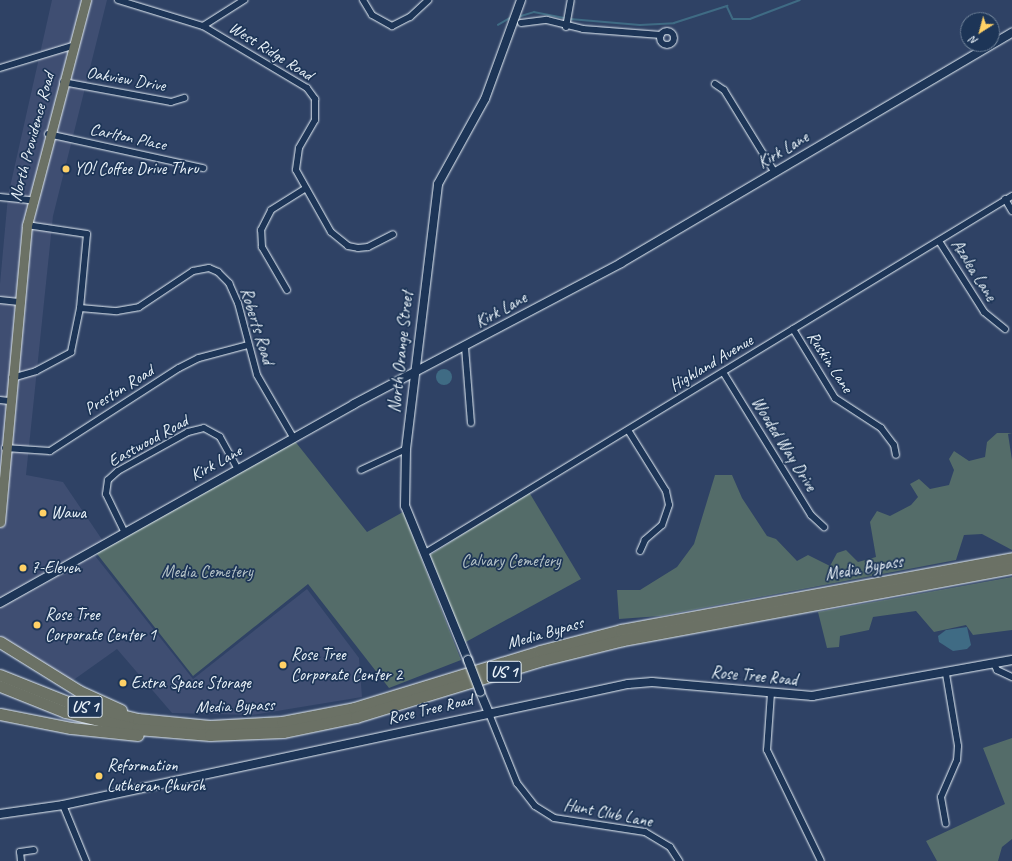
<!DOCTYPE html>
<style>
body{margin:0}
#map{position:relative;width:1012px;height:861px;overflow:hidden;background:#2f4265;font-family:Caveat,sans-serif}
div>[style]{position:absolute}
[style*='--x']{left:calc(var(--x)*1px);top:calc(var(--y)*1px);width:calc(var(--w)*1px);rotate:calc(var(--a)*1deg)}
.built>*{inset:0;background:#3f4e72}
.green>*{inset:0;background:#546c69}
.water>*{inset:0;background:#3f6b84}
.round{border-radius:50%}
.stream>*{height:1.5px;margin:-0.75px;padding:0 0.75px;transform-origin:0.75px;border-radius:0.75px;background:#3f6b84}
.roads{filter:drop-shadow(0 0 1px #e8f1f8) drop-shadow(0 0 1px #e8f1f8)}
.street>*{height:6px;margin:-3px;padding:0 3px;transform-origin:3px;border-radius:3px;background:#1d3557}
.street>.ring{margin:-3px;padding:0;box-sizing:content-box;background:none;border:6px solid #1d3557;border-radius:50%}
.secondary>*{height:8px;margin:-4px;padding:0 4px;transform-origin:4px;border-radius:4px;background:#1d3557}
.primary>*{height:9px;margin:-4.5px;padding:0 4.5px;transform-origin:4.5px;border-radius:4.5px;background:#6b7165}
.highway>*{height:11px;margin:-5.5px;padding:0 5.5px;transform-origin:5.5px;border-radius:5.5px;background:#6b7165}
.bridges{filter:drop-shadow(0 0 1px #e8f1f8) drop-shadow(0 0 1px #e8f1f8)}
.secondary-bridge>*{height:8px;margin:-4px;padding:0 4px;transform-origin:4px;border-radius:4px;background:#1d3557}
.dots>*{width:11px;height:11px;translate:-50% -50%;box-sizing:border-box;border:2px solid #1d3557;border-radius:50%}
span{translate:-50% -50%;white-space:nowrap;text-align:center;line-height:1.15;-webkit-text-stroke:3.5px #1d3557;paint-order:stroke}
.shield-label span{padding:1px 3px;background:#1d3557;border:1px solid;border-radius:3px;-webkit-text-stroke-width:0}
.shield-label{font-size:16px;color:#e8f1f8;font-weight:700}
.street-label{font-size:17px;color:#e8f1f8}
.poi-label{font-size:17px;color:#e8f1f8}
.left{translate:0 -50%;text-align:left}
.park-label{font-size:17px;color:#b4c2c6}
.north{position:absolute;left:960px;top:12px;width:40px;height:40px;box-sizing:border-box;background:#1d3557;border:1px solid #6e8097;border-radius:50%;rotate:216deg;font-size:11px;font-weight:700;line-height:16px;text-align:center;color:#e8f1f8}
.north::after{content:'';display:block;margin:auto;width:14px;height:18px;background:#ffd166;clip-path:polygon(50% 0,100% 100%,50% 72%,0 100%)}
</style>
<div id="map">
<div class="built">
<i style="clip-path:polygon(52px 0,107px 0,53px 216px,26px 475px,63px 482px,103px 541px,92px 552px,193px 679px,307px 589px,359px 658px,362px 697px,252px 715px,172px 713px,117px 649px,72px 681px,0 637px,0 284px,8px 196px)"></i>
</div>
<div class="green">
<i style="clip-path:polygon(997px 433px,1012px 433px,1008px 434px,1012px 460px,1012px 550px,982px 534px,964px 535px,956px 560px,660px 616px,619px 619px,617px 590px,640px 590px,677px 567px,694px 544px,715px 475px,732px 475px,742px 498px,767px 536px,776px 539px,797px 561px,808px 555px,830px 566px,837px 553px,846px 550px,858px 562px,876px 557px,870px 522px,877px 511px,890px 516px,911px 505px,918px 497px,910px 484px,919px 479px,930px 489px,949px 485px,954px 470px,949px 459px,954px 451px,969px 461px,985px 457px,987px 442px)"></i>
<i style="clip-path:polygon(294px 440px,367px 532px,403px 512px,461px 660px,389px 688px,308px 584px,193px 676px,94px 550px)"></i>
<i style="clip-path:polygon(529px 492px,581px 579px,464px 643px,430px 555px)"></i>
<i style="clip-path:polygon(1012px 577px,1012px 630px,973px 635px,966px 625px,934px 632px,916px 611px,873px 617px,869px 630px,840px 636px,839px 647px,827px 648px,818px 612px)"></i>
<i style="clip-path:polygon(1012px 738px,1012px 839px,1002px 847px,998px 861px,937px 861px,926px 841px,1005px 804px,983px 748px)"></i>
</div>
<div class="water">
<i class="round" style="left:436px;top:369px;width:16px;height:16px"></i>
<i style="clip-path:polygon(967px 627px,971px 645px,967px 649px,953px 651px,939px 642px,938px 636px,946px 630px)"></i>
</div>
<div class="stream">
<i style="--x:518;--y:17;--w:17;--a:-17"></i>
<i style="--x:534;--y:12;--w:33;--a:11"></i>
<i style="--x:570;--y:19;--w:70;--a:4.9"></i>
<i style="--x:640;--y:25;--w:34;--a:-3"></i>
<i style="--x:674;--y:23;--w:56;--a:-17.8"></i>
<i style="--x:727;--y:6;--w:14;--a:65"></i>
<i style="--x:733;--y:19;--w:17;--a:0"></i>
<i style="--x:750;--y:19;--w:53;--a:-20.8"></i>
<i style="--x:498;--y:25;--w:16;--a:-30"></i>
</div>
<div class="roads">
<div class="street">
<i style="--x:118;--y:0;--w:89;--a:17"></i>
<i style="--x:203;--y:26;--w:121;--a:30.8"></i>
<i style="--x:307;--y:88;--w:14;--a:54"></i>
<i style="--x:315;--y:99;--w:21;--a:90"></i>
<i style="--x:315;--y:120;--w:32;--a:120"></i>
<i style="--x:299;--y:148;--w:22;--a:98"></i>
<i style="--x:296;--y:170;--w:71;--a:60.6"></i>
<i style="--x:331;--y:232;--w:22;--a:39"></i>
<i style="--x:348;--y:246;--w:10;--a:11"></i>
<i style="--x:358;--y:248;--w:10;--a:-6"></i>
<i style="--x:368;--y:247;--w:28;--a:-27"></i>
<i style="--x:363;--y:0;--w:17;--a:59"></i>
<i style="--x:372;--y:15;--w:23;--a:29"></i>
<i style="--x:392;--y:26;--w:20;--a:-27"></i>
<i style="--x:410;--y:17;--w:25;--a:-43"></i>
<i style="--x:521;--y:23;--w:26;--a:-7"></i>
<i style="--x:547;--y:20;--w:37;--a:14"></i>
<i style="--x:583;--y:29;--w:78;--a:4.4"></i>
<i style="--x:203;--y:26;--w:49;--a:-32.4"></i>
<i style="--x:566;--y:27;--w:27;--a:-80"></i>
<i class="ring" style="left:660px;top:31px;width:8px;height:8px"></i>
<i style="--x:0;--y:68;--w:75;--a:-17"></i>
<i style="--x:63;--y:82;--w:110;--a:10.5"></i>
<i style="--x:171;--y:102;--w:14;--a:-17"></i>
<i style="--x:715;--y:84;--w:11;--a:34"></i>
<i style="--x:724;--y:90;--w:97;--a:58.4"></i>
<i style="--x:48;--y:134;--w:159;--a:12.4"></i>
<i style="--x:0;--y:197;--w:31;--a:6"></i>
<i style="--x:1005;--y:199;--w:14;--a:60"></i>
<i style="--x:939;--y:241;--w:84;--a:57.6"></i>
<i style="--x:984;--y:312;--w:27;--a:39"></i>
<i style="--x:287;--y:290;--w:50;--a:-120.2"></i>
<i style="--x:262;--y:247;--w:17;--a:-93"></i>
<i style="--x:261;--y:230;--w:22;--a:-63"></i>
<i style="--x:271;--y:210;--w:40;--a:-32"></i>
<i style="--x:0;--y:300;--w:19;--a:6"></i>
<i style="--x:80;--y:308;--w:37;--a:5"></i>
<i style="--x:117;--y:311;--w:22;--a:-10"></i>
<i style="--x:139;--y:307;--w:65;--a:-33.7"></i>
<i style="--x:193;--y:271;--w:16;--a:-11"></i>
<i style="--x:209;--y:268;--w:10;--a:24"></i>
<i style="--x:218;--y:272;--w:16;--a:45"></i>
<i style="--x:229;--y:283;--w:22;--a:66"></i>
<i style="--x:238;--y:303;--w:74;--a:75.2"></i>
<i style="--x:257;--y:375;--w:72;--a:59.9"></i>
<i style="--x:793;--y:329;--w:81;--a:58.7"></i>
<i style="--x:835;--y:398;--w:55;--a:33.1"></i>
<i style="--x:881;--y:428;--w:21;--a:53"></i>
<i style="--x:894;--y:445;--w:10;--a:79"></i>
<i style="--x:465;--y:347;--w:76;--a:85.5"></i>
<i style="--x:723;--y:372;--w:168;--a:58.4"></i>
<i style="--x:811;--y:515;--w:18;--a:43"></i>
<i style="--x:12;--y:378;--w:25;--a:-16"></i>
<i style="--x:36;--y:371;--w:40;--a:-28"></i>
<i style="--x:71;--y:352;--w:45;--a:-78.4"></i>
<i style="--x:80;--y:308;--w:74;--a:-84.6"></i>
<i style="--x:87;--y:234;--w:61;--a:-171.5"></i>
<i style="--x:0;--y:400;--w:9;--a:6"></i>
<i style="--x:628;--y:430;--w:72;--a:58.1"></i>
<i style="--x:666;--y:491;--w:14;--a:78"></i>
<i style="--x:669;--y:505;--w:21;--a:109"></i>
<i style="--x:662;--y:525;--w:23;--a:139"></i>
<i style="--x:645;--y:540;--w:12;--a:114"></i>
<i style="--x:5;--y:448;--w:45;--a:3.8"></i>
<i style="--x:50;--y:451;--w:153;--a:-32.8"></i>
<i style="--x:179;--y:368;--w:22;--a:-27"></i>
<i style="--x:199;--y:358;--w:51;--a:-14.9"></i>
<i style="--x:361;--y:470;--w:50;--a:-25"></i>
<i style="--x:124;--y:531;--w:41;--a:-115.9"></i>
<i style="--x:106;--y:494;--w:14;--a:-82"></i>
<i style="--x:108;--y:480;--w:13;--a:-42"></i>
<i style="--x:118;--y:471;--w:80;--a:-29.1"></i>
<i style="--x:188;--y:432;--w:16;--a:-14"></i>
<i style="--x:204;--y:428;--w:18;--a:29"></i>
<i style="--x:220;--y:437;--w:35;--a:61"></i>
<i style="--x:425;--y:553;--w:687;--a:-31.31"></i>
<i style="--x:994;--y:664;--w:7;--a:63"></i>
<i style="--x:997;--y:670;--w:17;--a:25"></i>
<i style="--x:946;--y:674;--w:73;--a:80.5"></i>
<i style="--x:958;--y:746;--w:14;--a:94"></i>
<i style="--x:957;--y:760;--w:40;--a:113.4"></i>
<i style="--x:941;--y:797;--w:27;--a:80"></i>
<i style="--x:771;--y:693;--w:57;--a:94"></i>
<i style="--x:767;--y:750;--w:123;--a:64.1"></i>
<i style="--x:488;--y:711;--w:78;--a:68.1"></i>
<i style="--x:517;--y:783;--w:29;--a:52"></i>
<i style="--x:535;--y:806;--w:22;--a:32"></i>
<i style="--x:554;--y:818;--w:92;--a:8.7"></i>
<i style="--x:645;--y:832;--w:29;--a:31"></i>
<i style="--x:670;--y:847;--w:17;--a:57"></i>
<i style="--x:63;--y:805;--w:61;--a:67.7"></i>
<i style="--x:21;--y:861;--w:9;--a:-96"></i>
<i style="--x:20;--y:852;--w:14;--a:-8"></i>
</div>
<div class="secondary">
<i style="--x:0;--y:603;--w:406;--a:-29.3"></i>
<i style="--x:354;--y:404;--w:302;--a:-27.8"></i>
<i style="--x:621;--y:263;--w:454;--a:-30.5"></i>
<i style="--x:468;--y:660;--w:166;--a:-112.2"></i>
<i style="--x:405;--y:506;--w:57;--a:-89"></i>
<i style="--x:406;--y:449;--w:267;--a:-83.1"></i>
<i style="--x:438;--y:184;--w:97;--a:-61.1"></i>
<i style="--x:485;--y:99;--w:105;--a:-70"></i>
<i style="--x:480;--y:692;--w:21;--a:67"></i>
<i style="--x:0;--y:814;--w:64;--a:-8.1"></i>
<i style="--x:63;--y:805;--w:578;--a:-12.09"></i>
<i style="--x:628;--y:684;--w:24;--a:-5"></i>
<i style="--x:652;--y:682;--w:161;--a:5"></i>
<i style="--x:812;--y:696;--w:203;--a:-10.2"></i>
</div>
<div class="primary">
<i style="--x:0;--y:522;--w:298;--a:-84.8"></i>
<i style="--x:27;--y:225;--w:233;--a:-75.3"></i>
</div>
<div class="highway">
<i style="--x:0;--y:642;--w:93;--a:31.8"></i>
<i style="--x:79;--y:691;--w:46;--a:24.3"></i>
<i style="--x:0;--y:675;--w:73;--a:21.7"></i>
<i style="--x:68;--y:702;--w:72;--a:13.7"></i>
<i style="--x:138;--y:719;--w:72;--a:5.6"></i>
<i style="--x:210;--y:726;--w:72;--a:-3.2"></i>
<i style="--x:282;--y:722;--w:73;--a:-11"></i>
<i style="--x:354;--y:708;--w:195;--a:-17"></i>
<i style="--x:540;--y:651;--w:84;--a:-14.5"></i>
<i style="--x:621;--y:630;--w:398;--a:-10.4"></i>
<i style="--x:0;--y:686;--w:70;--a:21.8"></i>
<i style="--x:65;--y:712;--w:74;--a:13.3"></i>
<i style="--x:137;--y:729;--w:73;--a:4.7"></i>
<i style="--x:210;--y:735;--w:73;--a:-2.4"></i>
<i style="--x:283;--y:732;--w:75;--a:-11.6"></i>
<i style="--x:356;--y:717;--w:195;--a:-17"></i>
<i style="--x:543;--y:660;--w:82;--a:-14"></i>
<i style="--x:623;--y:640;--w:396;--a:-10.5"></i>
<i style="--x:0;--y:714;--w:72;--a:11.2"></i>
<i style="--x:71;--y:728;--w:67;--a:6"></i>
</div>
</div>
<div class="bridges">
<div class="secondary-bridge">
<i style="--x:468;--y:660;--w:34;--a:69"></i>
</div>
</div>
<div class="dots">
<i style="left:66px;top:169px;background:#ffd166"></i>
<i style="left:43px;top:513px;background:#ffd166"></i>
<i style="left:23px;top:568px;background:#ffd166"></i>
<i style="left:37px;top:625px;background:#ffd166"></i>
<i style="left:283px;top:665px;background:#ffd166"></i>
<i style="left:123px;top:683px;background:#ffd166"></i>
<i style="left:99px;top:776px;background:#ffd166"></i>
</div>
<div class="shield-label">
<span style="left:504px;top:672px">US 1</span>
<span style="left:85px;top:707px">US 1</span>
</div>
<div class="street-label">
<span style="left:271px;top:51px;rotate:32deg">West Ridge Road</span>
<span style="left:126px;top:79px;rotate:10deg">Oakview Drive</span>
<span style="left:32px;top:137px;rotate:-75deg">North Providence Road</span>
<span style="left:128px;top:137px;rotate:12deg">Carlton Place</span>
<span style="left:783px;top:150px;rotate:-31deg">Kirk Lane</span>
<span style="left:974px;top:270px;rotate:58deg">Azalea Lane</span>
<span style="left:501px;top:310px;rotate:-29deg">Kirk Lane</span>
<span style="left:257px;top:326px;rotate:73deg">Roberts Road</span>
<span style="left:401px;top:352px;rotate:-84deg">North Orange Street</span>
<span style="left:830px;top:362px;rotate:57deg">Ruskin Lane</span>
<span style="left:711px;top:363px;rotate:-31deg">Highland Avenue</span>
<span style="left:119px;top:390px;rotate:-32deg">Preston Road</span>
<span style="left:148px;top:441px;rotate:-29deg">Eastwood Road</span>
<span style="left:784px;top:444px;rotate:58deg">Wooded Way Drive</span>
<span style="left:216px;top:463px;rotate:-29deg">Kirk Lane</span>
<span style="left:864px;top:568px;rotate:-10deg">Media Bypass</span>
<span style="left:545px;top:633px;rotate:-16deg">Media Bypass</span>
<span style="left:754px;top:676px;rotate:5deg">Rose Tree Road</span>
<span style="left:235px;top:706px;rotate:-2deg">Media Bypass</span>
<span style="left:430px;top:709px;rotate:-13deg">Rose Tree Road</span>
<span style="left:608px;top:813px;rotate:11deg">Hunt Club Lane</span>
</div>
<div class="poi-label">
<span class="left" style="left:74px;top:169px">YO! Coffee Drive Thru</span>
<span class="left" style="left:51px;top:513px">Wawa</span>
<span class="left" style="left:31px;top:568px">7-Eleven</span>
<span class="left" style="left:45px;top:625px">Rose Tree<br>Corporate Center 1</span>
<span class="left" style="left:291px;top:665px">Rose Tree<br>Corporate Center 2</span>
<span class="left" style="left:131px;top:683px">Extra Space Storage</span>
<span class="left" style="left:107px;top:776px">Reformation<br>Lutheran Church</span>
</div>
<div class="park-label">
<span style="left:511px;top:561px">Calvary Cemetery</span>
<span style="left:207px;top:572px">Media Cemetery</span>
</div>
<div class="north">N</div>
</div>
